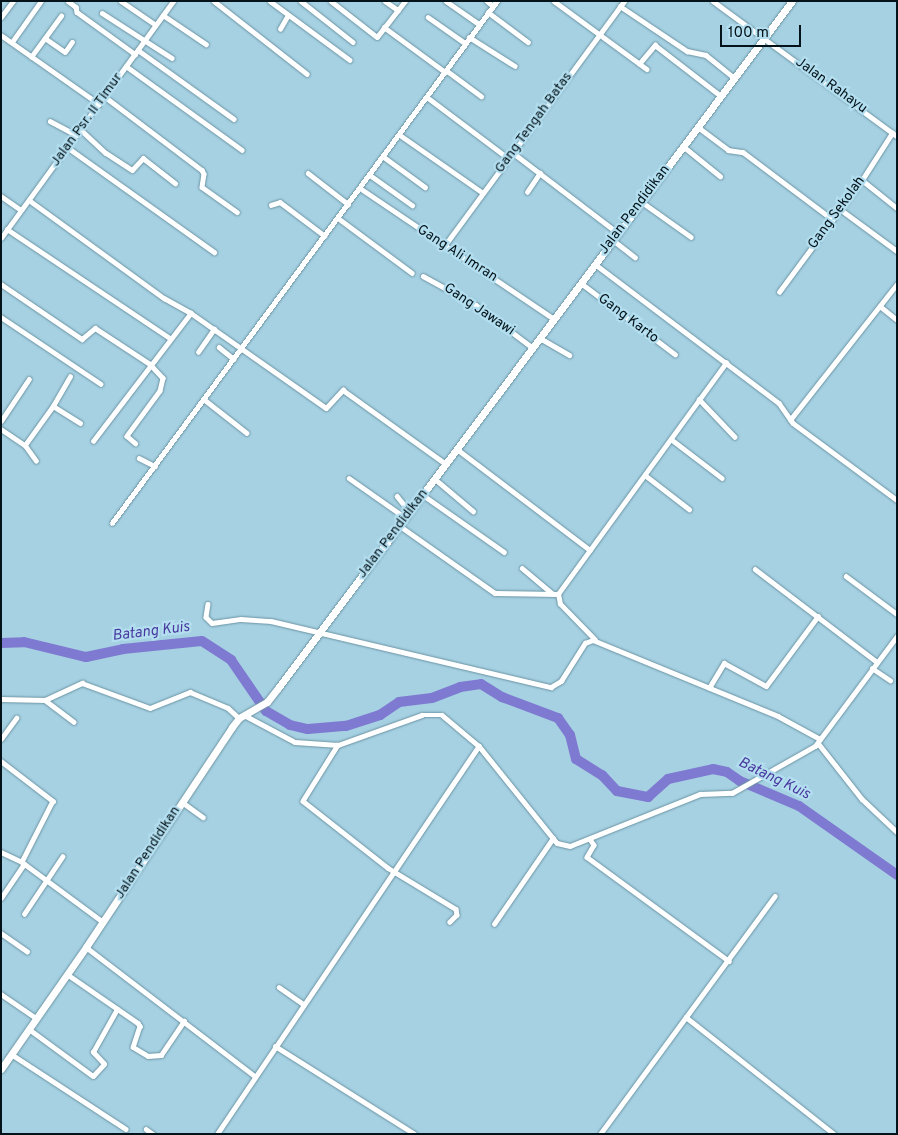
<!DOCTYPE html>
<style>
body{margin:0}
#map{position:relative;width:898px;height:1135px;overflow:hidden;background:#a6d1e2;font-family:Overpass,sans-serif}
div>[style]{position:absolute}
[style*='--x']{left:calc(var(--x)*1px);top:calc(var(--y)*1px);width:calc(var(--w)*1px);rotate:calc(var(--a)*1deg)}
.river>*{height:10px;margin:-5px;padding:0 5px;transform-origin:5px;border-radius:5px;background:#7f7ad1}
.roads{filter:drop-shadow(0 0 1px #6b94a4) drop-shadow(0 0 1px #6b94a4)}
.minor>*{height:4.5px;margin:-2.25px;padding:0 2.25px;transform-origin:2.25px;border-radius:2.25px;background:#fff}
.secondary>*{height:7px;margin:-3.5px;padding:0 3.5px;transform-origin:3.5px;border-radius:3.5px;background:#fff}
span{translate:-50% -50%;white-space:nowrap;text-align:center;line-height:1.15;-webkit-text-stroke:4.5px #b3deef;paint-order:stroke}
.street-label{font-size:14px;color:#041319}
.water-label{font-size:15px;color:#49399f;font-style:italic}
.frame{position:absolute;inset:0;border:2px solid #041319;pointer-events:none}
.scale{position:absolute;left:720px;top:25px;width:81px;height:22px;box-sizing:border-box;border:2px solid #041319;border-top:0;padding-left:6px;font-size:15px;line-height:18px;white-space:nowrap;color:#041319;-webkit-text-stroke:4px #b3deef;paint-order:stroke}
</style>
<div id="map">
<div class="river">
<i style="--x:1;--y:643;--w:23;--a:-2"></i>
<i style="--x:24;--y:642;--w:64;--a:13.6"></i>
<i style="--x:86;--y:657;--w:38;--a:-12"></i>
<i style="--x:123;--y:649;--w:79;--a:-5.8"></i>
<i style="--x:202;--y:641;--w:35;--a:33"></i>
<i style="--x:231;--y:660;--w:62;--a:55.5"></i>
<i style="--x:266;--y:711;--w:28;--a:30"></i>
<i style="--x:290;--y:725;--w:18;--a:13"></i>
<i style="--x:308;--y:729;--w:38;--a:-5"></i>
<i style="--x:346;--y:726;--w:36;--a:-18"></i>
<i style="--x:380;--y:715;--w:23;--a:-34"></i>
<i style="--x:399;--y:702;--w:33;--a:-7"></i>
<i style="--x:432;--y:698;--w:30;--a:-21"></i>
<i style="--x:460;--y:687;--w:21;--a:-8"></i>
<i style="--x:481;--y:684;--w:25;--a:32"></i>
<i style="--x:502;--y:697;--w:60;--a:20.6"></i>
<i style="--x:558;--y:718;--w:21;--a:55"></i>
<i style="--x:570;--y:735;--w:25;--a:76"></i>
<i style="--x:576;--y:759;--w:31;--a:32"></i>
<i style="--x:602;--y:775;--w:22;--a:47"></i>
<i style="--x:617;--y:791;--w:32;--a:11"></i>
<i style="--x:648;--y:797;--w:27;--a:-42"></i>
<i style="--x:668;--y:779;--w:46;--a:-12.5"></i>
<i style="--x:713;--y:769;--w:14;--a:12"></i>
<i style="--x:727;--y:772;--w:16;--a:35"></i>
<i style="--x:740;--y:781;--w:64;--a:23"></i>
<i style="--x:799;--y:806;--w:120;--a:35.1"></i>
</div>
<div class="roads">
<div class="minor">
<i style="--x:68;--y:1;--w:10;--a:37"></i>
<i style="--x:76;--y:7;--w:5;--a:79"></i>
<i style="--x:77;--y:12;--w:72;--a:35.9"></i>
<i style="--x:121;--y:1;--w:42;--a:34.4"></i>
<i style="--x:214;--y:1;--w:118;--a:38.1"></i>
<i style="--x:270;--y:1;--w:99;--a:36.4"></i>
<i style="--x:301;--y:1;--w:66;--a:38.3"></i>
<i style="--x:331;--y:1;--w:58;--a:38"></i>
<i style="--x:377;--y:37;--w:46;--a:-52.1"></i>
<i style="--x:385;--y:1;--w:16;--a:35"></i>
<i style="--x:446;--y:1;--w:40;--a:34.9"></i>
<i style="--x:487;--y:1;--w:8;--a:40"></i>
<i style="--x:554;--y:1;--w:115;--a:36.2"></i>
<i style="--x:713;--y:1;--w:228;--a:36.3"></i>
<i style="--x:620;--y:6;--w:81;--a:33.9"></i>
<i style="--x:687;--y:51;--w:19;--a:12"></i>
<i style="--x:706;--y:55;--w:36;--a:39"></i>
<i style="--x:488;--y:12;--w:50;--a:36.9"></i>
<i style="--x:102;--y:13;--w:83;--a:32.7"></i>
<i style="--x:163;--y:15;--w:52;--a:34"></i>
<i style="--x:1;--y:17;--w:20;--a:-53"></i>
<i style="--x:428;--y:17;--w:45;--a:35.1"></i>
<i style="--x:384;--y:27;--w:76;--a:36.4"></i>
<i style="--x:280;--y:29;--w:16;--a:-60"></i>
<i style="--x:1;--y:35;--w:120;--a:35.1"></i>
<i style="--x:469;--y:37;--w:54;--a:32.2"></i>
<i style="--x:45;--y:38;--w:24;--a:35"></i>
<i style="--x:65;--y:52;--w:12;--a:-55"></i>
<i style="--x:12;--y:42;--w:50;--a:-54.7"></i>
<i style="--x:138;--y:50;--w:118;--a:35.7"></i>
<i style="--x:31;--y:57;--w:51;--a:-53.8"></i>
<i style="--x:639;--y:64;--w:25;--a:-50"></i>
<i style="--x:655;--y:45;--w:83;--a:37.7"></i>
<i style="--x:126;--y:66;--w:143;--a:35.9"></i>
<i style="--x:446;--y:70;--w:44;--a:36.6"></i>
<i style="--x:104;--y:96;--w:123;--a:37.1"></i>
<i style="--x:202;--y:170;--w:4;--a:63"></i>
<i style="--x:204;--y:174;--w:13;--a:99"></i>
<i style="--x:202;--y:187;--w:43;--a:35.5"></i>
<i style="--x:427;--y:97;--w:101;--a:37"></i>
<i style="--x:50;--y:121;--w:30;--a:28"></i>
<i style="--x:698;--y:127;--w:38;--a:37"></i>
<i style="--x:728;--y:150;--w:15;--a:8"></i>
<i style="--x:743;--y:152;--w:111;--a:37"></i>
<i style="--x:80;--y:129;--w:35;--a:43"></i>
<i style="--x:106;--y:153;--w:31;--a:33"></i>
<i style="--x:132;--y:170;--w:16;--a:-47"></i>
<i style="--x:143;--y:158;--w:41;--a:38"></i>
<i style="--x:400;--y:135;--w:101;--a:34.9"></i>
<i style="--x:683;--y:146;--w:48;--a:39"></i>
<i style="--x:67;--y:147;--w:181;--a:35.5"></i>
<i style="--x:512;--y:152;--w:133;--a:37.4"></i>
<i style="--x:384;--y:157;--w:51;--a:36.2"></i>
<i style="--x:308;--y:173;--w:51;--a:37.8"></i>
<i style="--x:370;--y:175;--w:52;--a:35.5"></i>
<i style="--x:862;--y:180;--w:45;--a:38.7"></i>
<i style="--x:360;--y:188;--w:234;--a:34"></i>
<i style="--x:527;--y:192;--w:23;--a:-56"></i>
<i style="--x:1;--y:196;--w:24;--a:35"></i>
<i style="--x:29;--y:200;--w:167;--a:36"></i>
<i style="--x:164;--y:298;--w:31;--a:29"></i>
<i style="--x:191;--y:313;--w:165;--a:35.1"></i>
<i style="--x:326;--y:408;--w:25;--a:-47"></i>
<i style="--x:343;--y:390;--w:127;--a:35.7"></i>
<i style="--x:642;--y:202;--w:60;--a:35.5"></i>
<i style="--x:271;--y:205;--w:9;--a:-18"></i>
<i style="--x:280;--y:202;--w:56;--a:37.1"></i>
<i style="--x:840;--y:209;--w:71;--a:36.4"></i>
<i style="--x:338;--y:218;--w:92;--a:36.6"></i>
<i style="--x:7;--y:229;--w:196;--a:33.8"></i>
<i style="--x:1;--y:238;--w:293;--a:-54"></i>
<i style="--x:613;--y:240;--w:28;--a:38"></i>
<i style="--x:445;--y:245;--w:303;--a:-53.7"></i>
<i style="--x:595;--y:264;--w:231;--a:37.1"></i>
<i style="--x:779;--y:403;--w:24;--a:55"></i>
<i style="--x:793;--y:423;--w:129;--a:36.5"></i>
<i style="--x:423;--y:276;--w:60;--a:28.7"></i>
<i style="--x:476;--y:305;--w:71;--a:37"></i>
<i style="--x:581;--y:283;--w:118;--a:37.1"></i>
<i style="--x:1;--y:284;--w:98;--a:34.2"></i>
<i style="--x:82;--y:339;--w:17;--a:-40"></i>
<i style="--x:95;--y:328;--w:66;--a:33.2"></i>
<i style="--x:150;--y:364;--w:19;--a:47"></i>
<i style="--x:163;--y:378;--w:13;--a:103"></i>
<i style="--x:160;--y:391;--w:56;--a:126.3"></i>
<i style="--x:127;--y:436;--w:11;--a:41"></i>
<i style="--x:779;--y:292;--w:139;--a:-53.5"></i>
<i style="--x:862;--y:180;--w:56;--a:-57.4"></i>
<i style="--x:880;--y:306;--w:22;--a:39"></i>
<i style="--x:1;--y:317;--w:120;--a:33.8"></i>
<i style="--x:540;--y:338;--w:34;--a:30"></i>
<i style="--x:219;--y:347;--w:19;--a:39"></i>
<i style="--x:198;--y:352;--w:28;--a:-55"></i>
<i style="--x:699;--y:399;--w:52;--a:46.5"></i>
<i style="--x:205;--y:400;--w:53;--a:38.2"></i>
<i style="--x:53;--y:406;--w:34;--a:-60"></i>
<i style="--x:790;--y:420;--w:173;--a:-51.8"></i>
<i style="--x:1;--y:421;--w:50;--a:-56.3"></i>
<i style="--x:1;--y:429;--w:29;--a:34"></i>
<i style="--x:25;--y:445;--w:48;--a:-54.3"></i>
<i style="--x:53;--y:406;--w:32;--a:32"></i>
<i style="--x:671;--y:439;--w:64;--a:37.4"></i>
<i style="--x:93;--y:441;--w:161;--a:-52.6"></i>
<i style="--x:25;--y:445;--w:19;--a:54"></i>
<i style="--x:457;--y:449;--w:167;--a:37.2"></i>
<i style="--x:139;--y:458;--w:18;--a:27"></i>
<i style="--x:645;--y:475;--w:56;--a:37.7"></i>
<i style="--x:349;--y:478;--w:70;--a:35.1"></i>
<i style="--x:435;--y:479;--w:50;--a:40.1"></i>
<i style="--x:423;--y:495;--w:99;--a:35.1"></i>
<i style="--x:397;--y:496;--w:21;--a:51"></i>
<i style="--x:112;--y:523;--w:649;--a:-53.59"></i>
<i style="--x:400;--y:526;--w:116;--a:35.2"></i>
<i style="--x:495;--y:593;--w:63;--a:0.9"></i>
<i style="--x:522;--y:568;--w:40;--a:40"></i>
<i style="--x:755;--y:569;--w:153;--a:37.3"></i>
<i style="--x:846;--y:576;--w:64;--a:36.7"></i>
<i style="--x:208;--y:604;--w:13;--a:99"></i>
<i style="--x:206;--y:617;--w:8;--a:45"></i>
<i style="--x:212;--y:623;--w:29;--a:-8"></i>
<i style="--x:241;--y:619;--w:30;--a:4"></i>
<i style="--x:271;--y:621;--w:288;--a:13.3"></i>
<i style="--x:551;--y:687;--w:12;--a:-31"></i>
<i style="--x:561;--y:681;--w:45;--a:-57.7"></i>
<i style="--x:585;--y:643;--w:9;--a:-21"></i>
<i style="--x:593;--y:640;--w:200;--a:22.3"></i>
<i style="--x:778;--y:716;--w:48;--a:28.7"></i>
<i style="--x:595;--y:640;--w:50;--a:-134.2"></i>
<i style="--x:560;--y:604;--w:10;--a:-101"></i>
<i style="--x:558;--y:594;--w:286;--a:-54"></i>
<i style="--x:872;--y:668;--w:22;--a:34"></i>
<i style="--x:709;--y:688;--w:29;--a:-59"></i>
<i style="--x:724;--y:663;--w:48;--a:28.7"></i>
<i style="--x:766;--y:686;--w:87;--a:-53.4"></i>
<i style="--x:1;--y:699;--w:44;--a:1.3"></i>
<i style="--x:45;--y:700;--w:41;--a:-24.7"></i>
<i style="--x:82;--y:683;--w:72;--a:20.2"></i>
<i style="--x:150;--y:708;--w:43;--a:-21.8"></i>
<i style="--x:190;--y:692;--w:41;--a:22.8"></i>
<i style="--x:228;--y:708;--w:15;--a:42"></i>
<i style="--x:45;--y:700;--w:36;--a:37"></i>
<i style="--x:246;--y:716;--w:55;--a:28"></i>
<i style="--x:295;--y:742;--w:43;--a:4"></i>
<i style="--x:338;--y:745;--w:89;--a:-19.7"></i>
<i style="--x:422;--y:715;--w:20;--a:0"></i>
<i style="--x:442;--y:715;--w:48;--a:40"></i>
<i style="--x:479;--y:746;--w:124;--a:51.2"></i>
<i style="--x:557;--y:843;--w:13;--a:13"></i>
<i style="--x:570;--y:846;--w:140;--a:-21.8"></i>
<i style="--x:700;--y:794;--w:32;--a:-2"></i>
<i style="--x:732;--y:793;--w:95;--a:-29.5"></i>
<i style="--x:815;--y:746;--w:137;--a:-53.3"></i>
<i style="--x:1;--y:739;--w:26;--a:-54"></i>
<i style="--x:818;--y:743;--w:71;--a:51.8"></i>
<i style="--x:862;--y:799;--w:48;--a:43.3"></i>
<i style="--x:338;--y:745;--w:66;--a:122"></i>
<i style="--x:303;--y:801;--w:108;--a:38.2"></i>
<i style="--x:388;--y:868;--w:79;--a:31.1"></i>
<i style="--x:456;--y:909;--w:6;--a:81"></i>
<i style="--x:457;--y:915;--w:10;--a:135"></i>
<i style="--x:1;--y:761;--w:66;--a:37.6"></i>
<i style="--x:53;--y:801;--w:68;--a:116.9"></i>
<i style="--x:182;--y:802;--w:26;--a:36"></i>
<i style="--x:590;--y:839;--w:7;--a:56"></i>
<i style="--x:594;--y:845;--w:14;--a:120"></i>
<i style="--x:587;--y:857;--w:176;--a:36.2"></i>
<i style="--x:1;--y:852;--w:23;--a:25"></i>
<i style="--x:22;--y:862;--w:101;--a:36.5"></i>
<i style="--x:1;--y:898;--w:41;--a:-55.9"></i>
<i style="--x:24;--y:914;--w:69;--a:-56.3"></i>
<i style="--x:494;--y:924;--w:104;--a:-55.5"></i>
<i style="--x:1;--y:933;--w:32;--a:35"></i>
<i style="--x:86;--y:947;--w:213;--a:37.4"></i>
<i style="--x:67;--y:974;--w:86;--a:34.6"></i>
<i style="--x:138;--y:1023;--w:4;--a:56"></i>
<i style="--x:140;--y:1026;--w:22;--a:108"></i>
<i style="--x:133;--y:1047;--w:17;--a:31"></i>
<i style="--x:148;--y:1056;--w:13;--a:-4"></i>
<i style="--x:161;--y:1055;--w:41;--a:-55.9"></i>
<i style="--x:279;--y:987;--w:29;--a:35"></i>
<i style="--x:1;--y:994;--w:42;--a:34.4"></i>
<i style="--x:686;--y:1017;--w:189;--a:38.3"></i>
<i style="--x:29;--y:1029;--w:79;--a:36.3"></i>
<i style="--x:93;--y:1076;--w:16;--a:-47"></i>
<i style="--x:104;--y:1064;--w:16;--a:-133"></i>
<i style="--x:93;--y:1052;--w:49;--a:-60.8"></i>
<i style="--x:275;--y:1046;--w:165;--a:32.2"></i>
<i style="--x:11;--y:1054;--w:137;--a:33.1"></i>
<i style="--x:146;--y:1129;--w:9;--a:36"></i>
<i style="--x:217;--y:1134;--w:468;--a:-56"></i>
<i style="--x:600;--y:1134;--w:295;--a:-53.7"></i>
</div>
<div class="secondary">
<i style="--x:1;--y:1069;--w:149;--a:-55.1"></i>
<i style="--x:86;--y:947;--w:264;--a:-56.4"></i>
<i style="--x:232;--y:727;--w:11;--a:-52"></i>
<i style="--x:239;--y:718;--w:32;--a:-30"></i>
<i style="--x:267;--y:702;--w:18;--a:-52"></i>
<i style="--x:278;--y:688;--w:858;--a:-53.2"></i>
</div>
</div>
<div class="street-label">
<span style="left:831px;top:86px;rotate:36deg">Jalan Rahayu</span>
<span style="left:87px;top:120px;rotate:-54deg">Jalan Psr. II Timur</span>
<span style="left:534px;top:123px;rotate:-54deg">Gang Tengah Batas</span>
<span style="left:635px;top:210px;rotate:-53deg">Jalan Pendidikan</span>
<span style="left:837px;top:213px;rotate:-54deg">Gang Sekolah</span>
<span style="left:457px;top:254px;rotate:33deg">Gang Ali Imran</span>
<span style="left:479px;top:310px;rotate:34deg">Gang Jawawi</span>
<span style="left:628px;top:319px;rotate:37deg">Gang Karto</span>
<span style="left:393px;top:534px;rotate:-53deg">Jalan Pendidikan</span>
<span style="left:148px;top:853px;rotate:-57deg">Jalan Pendidikan</span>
</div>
<div class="water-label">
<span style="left:151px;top:632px;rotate:-7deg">Batang Kuis</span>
<span style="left:774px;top:779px;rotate:26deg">Batang Kuis</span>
</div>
<div class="frame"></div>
<div class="scale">100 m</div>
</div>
